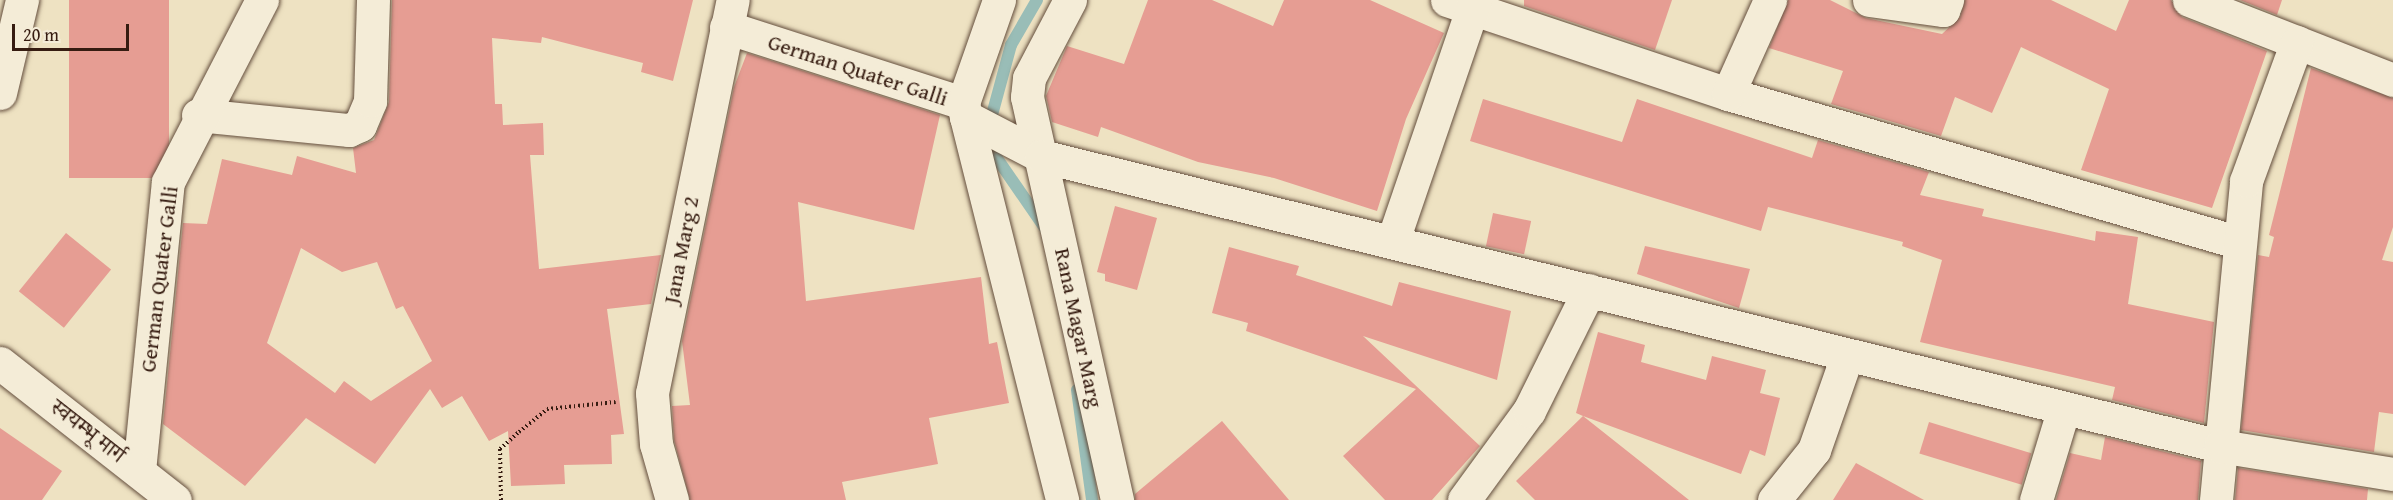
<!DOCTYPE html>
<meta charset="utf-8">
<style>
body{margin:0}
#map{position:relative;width:2393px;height:500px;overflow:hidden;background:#eee2c2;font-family:"Gentium Book Plus","Noto Serif Devanagari",serif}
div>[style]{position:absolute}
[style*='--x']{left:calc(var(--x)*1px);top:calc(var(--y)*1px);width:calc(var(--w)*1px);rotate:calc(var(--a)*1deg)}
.stream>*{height:12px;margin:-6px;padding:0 6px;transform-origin:6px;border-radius:6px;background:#99bdb7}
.building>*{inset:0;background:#e69d93;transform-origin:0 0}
.path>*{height:4px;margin-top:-2px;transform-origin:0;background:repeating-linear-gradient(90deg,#361c11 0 1.5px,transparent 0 4.5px)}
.roads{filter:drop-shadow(0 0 2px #644e3d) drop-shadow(0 0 2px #644e3d)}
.minor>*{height:33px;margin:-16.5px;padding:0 16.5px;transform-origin:16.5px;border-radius:16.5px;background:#f4ecd7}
.tertiary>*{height:33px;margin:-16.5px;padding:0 16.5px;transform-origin:16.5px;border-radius:16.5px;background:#f4ecd7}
.secondary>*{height:33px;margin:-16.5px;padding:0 16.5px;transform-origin:16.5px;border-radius:16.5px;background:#f4ecd7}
span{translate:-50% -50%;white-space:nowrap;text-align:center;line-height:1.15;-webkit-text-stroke:5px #f4ecd7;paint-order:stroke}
.street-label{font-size:22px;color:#361c11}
.scale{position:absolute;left:12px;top:24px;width:117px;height:27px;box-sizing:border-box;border:3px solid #361c11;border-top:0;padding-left:8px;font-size:18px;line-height:21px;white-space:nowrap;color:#361c11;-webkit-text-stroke:4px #f4ecd7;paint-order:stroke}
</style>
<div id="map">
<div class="stream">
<i style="--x:1037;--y:0;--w:52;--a:120"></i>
<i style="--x:1011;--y:45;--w:99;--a:105.2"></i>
<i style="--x:985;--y:141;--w:106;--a:55.4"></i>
<i style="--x:1077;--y:390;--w:111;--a:82.2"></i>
</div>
<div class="building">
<i style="left:69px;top:0;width:100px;height:178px"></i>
<i style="clip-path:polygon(evenodd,392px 0,693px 0,673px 81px,641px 72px,643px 63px,542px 37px,541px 43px,492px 38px,495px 104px,502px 104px,503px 125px,543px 123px,544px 155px,530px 155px,539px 269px,661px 255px,651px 304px,607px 309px,624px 434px,611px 435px,612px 464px,564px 465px,565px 484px,511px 486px,508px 431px,489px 441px,462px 396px,442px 408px,430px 389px,375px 464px,306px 418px,245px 486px,163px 424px,183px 223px,207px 224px,222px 159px,292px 175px,297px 156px,356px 173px,353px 148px,374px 140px,389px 102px,392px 0,301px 248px,342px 272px,377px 262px,396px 309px,403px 306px,432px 361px,371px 401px,344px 381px,335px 393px,267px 343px,301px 248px)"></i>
<i style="clip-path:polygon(1148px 0,1212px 0,1273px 26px,1284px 0,1370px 0,1444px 33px,1406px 119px,1377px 211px,1274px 178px,1198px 162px,1101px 127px,1098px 137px,1052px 122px,1046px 96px,1067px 46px,1124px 64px)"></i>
<i style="clip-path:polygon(1524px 0,1672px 0,1655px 50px,1524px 6px)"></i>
<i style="clip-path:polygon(1788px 0,1830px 0,1866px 18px,1942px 34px,1960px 17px,1965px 0,2051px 0,2116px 31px,2129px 0,2171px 0,2182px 17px,2267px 51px,2212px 208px,2081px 170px,2109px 89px,2021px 47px,1992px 113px,1955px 97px,1941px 136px,1831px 104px,1843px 71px,1769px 48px)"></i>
<i style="clip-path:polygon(2240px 0,2282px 0,2277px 15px)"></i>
<i style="clip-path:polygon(747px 53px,940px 115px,914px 230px,798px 202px,806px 301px,981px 277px,989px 344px,997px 342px,1009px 403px,929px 418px,938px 464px,842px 482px,846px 500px,690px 500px,674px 440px,672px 406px,690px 405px,682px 341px,734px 87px)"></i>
<i style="clip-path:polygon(2311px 68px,2393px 98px,2393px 227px,2382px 260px,2393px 262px,2393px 414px,2379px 412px,2374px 452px,2241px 430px,2258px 255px,2269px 257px,2274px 237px,2269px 235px)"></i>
<i style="clip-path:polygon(1483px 99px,1622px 142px,1637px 99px,1812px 158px,1818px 140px,1929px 172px,1920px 195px,1984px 209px,1982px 216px,2095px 241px,2096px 231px,2138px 237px,2128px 304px,2214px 322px,2204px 423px,2112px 400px,2115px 387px,1920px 342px,1942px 260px,1902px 246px,1903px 242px,1768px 207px,1761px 231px,1470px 141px)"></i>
<i style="clip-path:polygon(1115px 206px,1157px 218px,1137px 290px,1105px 281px,1105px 274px,1097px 272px)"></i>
<i style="left:1493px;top:213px;width:39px;height:34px;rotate:12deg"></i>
<i style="left:66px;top:233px;width:58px;height:75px;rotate:39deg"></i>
<i style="clip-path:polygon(1645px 246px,1750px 269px,1739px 308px,1637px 274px)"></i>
<i style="clip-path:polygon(1229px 247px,1299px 266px,1296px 275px,1392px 306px,1399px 282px,1511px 311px,1497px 380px,1363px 336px,1480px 446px,1432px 500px,1385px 500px,1343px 456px,1416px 389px,1246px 331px,1248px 323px,1212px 313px)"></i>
<i style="clip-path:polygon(1598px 332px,1645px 345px,1641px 362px,1706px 380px,1712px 356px,1766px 370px,1760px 393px,1780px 398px,1765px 456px,1750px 450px,1741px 474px,1583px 416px,1689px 500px,1535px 500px,1516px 481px,1583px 416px,1576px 413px)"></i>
<i style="clip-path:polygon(1222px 421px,1289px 500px,1135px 500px,1135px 494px)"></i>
<i style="left:1929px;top:422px;width:107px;height:33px;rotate:17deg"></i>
<i style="clip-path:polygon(0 428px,62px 471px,42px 500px,0 500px)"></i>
<i style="clip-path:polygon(2105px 437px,2201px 461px,2198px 500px,2056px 500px,2070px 453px,2101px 460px)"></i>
<i style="clip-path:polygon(1856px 463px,1924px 500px,1833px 500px)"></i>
<i style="clip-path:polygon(2238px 468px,2368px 489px,2367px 500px,2235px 500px)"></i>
</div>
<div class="path">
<i style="--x:501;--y:500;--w:51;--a:-91.1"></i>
<i style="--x:500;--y:449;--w:25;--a:-42"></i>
<i style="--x:519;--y:432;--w:36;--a:-39"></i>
<i style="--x:547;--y:409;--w:69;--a:-5.8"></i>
</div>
<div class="roads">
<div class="minor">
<i style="--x:1070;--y:0;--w:88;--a:117.7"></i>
<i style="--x:1029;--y:78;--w:19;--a:96"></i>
<i style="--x:1027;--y:97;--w:413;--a:77.4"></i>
<i style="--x:1447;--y:0;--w:296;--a:18.5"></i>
<i style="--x:1728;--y:94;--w:530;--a:16.21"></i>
<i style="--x:1869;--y:0;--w:75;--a:7.7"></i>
<i style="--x:1943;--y:10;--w:11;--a:-68"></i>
<i style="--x:2189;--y:0;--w:219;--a:21.4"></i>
<i style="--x:726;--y:27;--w:249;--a:17.8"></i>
<i style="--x:963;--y:103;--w:14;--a:78"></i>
<i style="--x:966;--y:117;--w:85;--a:27.5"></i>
<i style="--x:0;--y:93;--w:96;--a:-76.7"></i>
<i style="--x:1728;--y:94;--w:103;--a:-65.9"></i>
<i style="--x:963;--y:103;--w:109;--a:-70.7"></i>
<i style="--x:198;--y:115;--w:152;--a:5.7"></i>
<i style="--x:349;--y:130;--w:12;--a:-24"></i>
<i style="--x:360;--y:125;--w:26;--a:-67"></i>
<i style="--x:370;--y:101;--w:101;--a:-88.3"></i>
<i style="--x:966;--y:117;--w:395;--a:75.9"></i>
<i style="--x:1393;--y:240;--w:254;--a:-71.1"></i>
<i style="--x:139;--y:471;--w:290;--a:-84.3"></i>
<i style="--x:168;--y:182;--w:205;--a:-62.7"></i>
<i style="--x:672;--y:500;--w:58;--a:-105.9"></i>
<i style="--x:656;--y:444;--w:51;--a:-94.5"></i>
<i style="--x:652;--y:393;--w:401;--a:-78.4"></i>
<i style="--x:1464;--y:500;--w:110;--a:-53.9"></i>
<i style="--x:1529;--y:411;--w:135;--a:-63.6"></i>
<i style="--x:1774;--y:500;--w:64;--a:-51.3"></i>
<i style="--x:1814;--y:450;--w:100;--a:-70.7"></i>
<i style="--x:2036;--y:500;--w:96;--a:-73.1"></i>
<i style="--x:2216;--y:500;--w:320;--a:-84.6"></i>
<i style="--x:2246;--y:181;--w:148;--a:-69.9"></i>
</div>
<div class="tertiary">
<i style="--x:1041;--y:156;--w:1214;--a:13.82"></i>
<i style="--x:2220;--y:446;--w:175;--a:9.2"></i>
</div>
<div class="secondary">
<i style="--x:0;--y:363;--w:222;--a:38.1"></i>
</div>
</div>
<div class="street-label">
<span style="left:858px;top:70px;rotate:18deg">German Quater Galli</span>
<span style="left:681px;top:250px;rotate:-79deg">Jana Marg 2</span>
<span style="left:159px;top:279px;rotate:-83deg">German Quater Galli</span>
<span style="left:1079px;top:328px;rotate:78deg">Rana Magar Marg</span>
<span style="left:88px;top:431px;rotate:38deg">स्वयम्भू मार्ग</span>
</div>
<div class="scale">20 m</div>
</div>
